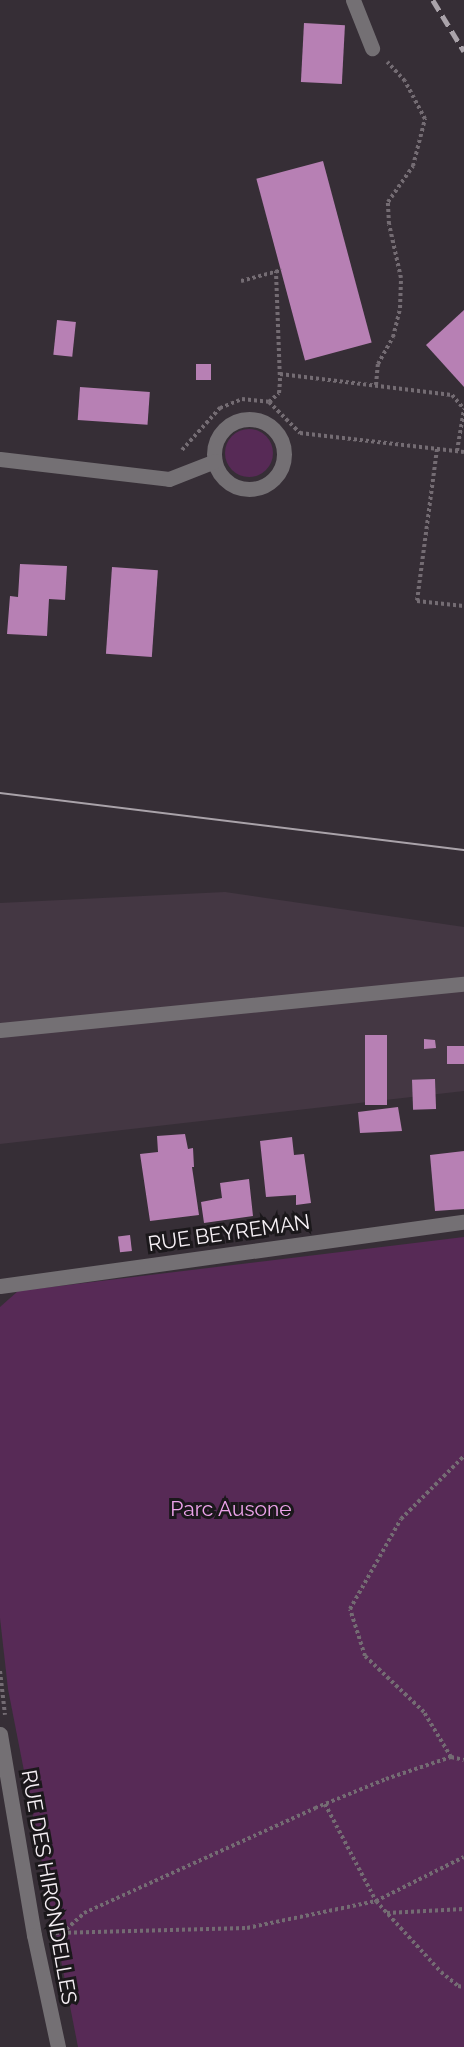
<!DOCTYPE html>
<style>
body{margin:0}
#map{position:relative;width:464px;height:2047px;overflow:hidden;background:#362e36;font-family:Raleway,sans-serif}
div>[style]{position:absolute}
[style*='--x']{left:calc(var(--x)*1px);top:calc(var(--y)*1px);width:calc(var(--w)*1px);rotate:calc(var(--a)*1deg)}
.built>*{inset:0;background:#443743}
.green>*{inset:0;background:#572a56}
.round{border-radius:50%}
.building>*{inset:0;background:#b780b4;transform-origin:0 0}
.path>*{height:4px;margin-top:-2px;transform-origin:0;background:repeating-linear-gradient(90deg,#746c73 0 3px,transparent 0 6px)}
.service>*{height:15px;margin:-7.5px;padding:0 7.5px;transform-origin:7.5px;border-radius:7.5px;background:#747074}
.minor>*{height:15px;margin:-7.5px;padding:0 7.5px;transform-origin:7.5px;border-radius:7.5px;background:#747074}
.minor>.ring{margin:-7.5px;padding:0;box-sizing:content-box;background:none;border:15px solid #747074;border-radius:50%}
.tram>*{height:1.5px;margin:-0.75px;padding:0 0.75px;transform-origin:0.75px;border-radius:0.75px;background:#aaa3aa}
.rail>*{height:4.5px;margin-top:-2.25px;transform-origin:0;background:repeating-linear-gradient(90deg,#aaa3aa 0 12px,transparent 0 18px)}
span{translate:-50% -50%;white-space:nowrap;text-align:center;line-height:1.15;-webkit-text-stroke:6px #1b181b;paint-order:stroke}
.street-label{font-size:21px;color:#f6f0f5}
.park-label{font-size:21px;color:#eda3ea}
</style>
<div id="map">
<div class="built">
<i style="clip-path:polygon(225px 892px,464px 927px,464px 1091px,0 1144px,0 903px)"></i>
</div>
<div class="green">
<i class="round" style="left:225px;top:429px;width:48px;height:48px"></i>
<i style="clip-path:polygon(464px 1237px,464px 2047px,78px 2047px,8px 1689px,0 1618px,0 1307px,18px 1291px)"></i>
</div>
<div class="building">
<i style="left:304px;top:23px;width:41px;height:59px;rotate:3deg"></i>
<i style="left:323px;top:161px;width:188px;height:69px;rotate:75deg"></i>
<i style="clip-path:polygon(464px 310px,464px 387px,426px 345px)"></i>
<i style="left:57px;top:320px;width:19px;height:35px;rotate:6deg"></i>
<i style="left:196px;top:364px;width:15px;height:16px"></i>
<i style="left:80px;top:387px;width:70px;height:33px;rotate:4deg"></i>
<i style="clip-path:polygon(20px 564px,67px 566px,65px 600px,49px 599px,47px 636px,7px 634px,10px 596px,18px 597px)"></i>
<i style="left:112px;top:567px;width:46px;height:87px;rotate:4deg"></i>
<i style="left:365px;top:1035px;width:22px;height:70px"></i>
<i style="clip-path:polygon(424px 1039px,435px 1040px,436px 1048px,424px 1049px)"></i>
<i style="left:447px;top:1046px;width:17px;height:18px"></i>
<i style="left:435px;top:1079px;width:30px;height:23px;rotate:88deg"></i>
<i style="clip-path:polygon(398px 1107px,402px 1131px,360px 1133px,358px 1112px)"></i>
<i style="clip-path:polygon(185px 1134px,188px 1149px,193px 1148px,194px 1167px,192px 1167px,199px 1215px,150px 1221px,140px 1154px,158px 1152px,157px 1136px)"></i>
<i style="clip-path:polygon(292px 1137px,294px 1155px,304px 1154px,311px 1203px,296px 1205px,296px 1195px,266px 1197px,260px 1141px)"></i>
<i style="clip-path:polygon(464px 1151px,464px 1209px,435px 1211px,430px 1155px)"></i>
<i style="clip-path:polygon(249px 1179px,253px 1216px,204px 1223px,201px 1202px,222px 1198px,220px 1183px)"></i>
<i style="left:130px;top:1235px;width:16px;height:12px;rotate:83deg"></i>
</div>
<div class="path">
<i style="--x:241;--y:281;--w:42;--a:-15"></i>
<i style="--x:280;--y:374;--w:173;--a:7"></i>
<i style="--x:452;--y:395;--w:18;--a:49"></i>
<i style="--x:376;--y:385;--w:21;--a:-85"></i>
<i style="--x:378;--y:364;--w:31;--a:-61"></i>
<i style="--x:393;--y:337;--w:30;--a:-76"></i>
<i style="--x:400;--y:308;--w:30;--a:-88"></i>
<i style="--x:401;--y:278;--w:55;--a:-102.5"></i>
<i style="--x:389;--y:224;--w:22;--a:-93"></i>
<i style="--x:388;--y:202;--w:44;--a:-55.2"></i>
<i style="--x:413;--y:166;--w:49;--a:-75.7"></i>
<i style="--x:425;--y:119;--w:43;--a:-117.8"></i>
<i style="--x:405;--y:81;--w:26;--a:-133"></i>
<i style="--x:269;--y:402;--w:13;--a:-42"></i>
<i style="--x:279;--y:393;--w:12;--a:-85"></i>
<i style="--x:280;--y:381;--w:110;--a:-92.1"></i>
<i style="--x:437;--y:449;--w:153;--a:97.5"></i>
<i style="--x:417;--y:601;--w:47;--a:6.1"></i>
<i style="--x:182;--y:450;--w:57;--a:-47.9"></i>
<i style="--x:220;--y:408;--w:24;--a:-22"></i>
<i style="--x:242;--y:399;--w:27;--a:6"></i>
<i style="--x:269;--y:402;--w:44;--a:45"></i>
<i style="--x:300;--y:433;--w:165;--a:6.6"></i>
<i style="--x:457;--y:451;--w:43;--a:-80.5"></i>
<i style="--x:0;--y:1671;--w:44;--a:83.5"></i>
<i style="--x:451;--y:1757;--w:52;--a:-121"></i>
<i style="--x:424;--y:1712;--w:81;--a:-136.5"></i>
<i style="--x:365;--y:1656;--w:49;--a:-107.7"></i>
<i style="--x:350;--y:1609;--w:103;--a:-60.5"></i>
<i style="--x:401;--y:1519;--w:89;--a:-45"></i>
<i style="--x:325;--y:1804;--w:110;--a:62.3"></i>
<i style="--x:376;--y:1901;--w:96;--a:47.5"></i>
<i style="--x:441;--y:1972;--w:22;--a:39"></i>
<i style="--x:458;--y:1986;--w:6;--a:9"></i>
<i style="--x:387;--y:1913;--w:77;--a:-3"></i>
<i style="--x:56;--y:1933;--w:191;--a:-1.5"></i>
<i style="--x:247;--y:1928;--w:132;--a:-11.8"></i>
<i style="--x:376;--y:1901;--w:98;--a:-26.6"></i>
<i style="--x:62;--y:1933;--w:30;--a:-42"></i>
<i style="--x:84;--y:1913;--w:254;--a:-24.4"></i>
<i style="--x:315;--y:1808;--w:77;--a:-22.2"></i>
<i style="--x:386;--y:1779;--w:69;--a:-18.7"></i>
<i style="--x:451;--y:1757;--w:13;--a:13"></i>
</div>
<div class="service">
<i style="--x:353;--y:0;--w:52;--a:68.4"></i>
<i style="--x:0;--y:1030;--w:466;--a:-5.7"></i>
</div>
<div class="minor">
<i class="ring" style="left:214px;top:419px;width:55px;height:55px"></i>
<i style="--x:0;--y:459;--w:170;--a:6.7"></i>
<i style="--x:169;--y:479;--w:49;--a:-21.4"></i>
<i style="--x:0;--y:1286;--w:468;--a:-7.9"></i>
<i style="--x:0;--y:1734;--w:204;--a:80.4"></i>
<i style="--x:34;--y:1935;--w:115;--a:77.9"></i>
</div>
<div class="tram">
<i style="--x:0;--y:793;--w:467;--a:7"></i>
</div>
<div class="rail">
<i style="--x:433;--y:0;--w:60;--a:58.7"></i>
</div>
<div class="street-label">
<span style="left:229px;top:1233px;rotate:-8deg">RUE BEYREMAN</span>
<span style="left:49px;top:1887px;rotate:80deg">RUE DES HIRONDELLES</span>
</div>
<div class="park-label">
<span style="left:231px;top:1509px">Parc Ausone</span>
</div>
</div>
